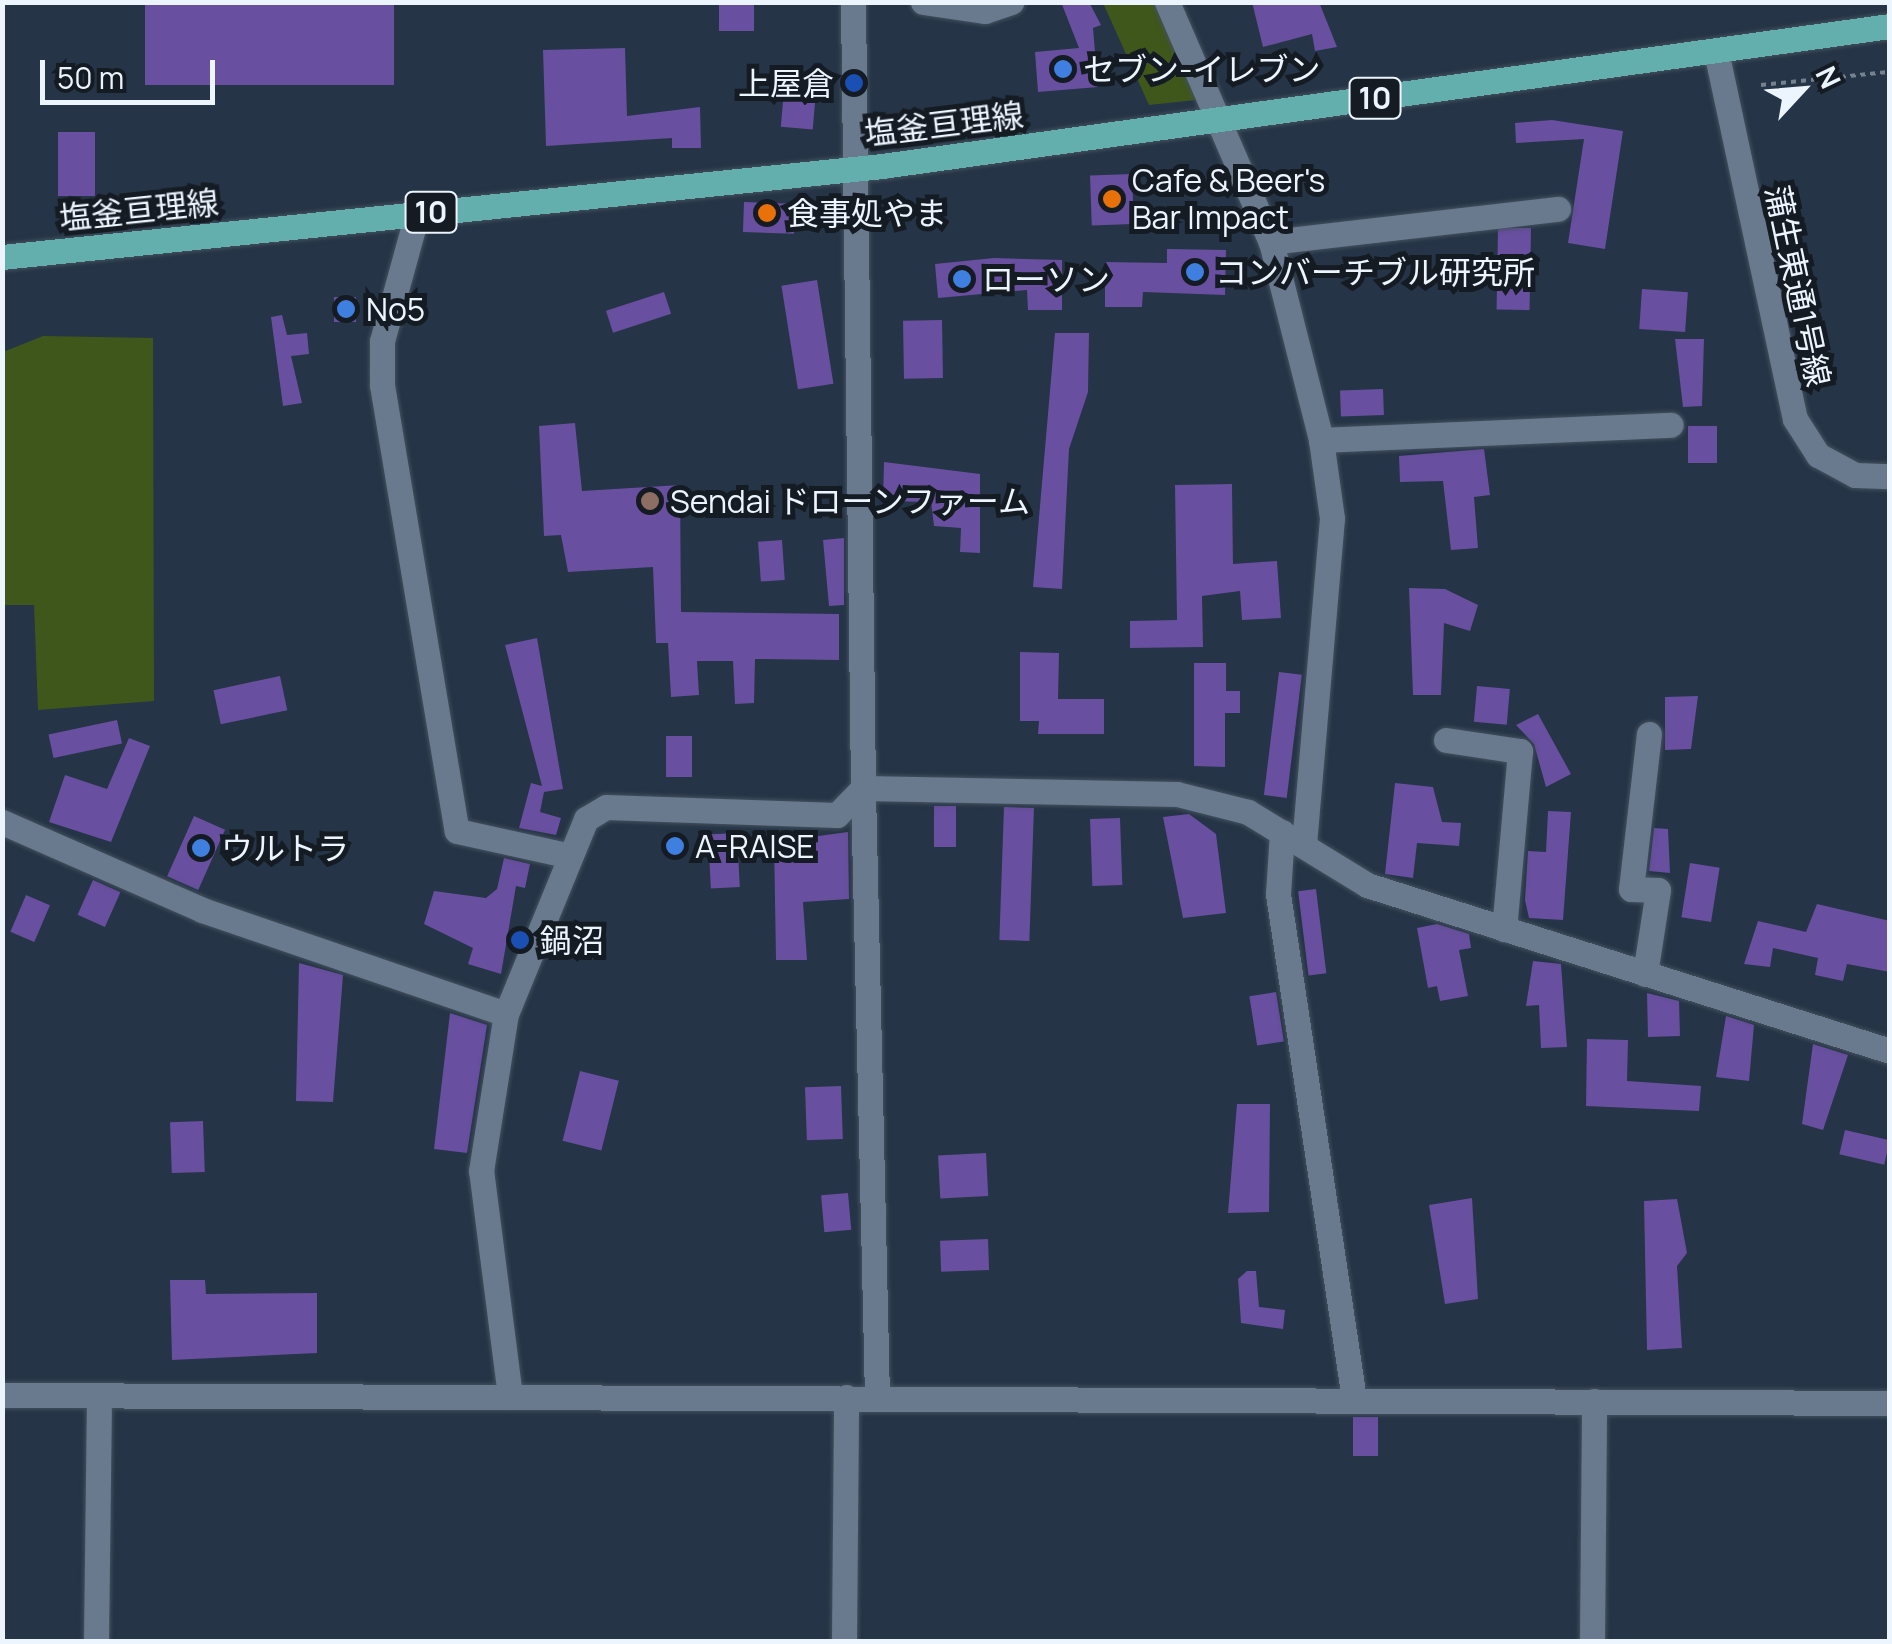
<!DOCTYPE html>
<meta charset="utf-8">
<style>
body{margin:0}
#map{position:relative;width:1892px;height:1644px;overflow:hidden;background:#253446;font-family:Manrope,"Noto Sans JP",sans-serif}
div>[style]{position:absolute}
[style*='--x']{left:calc(var(--x)*1px);top:calc(var(--y)*1px);width:calc(var(--w)*1px);rotate:calc(var(--a)*1deg)}
.green>*{inset:0;background:#3f571b}
.building>*{inset:0;background:#684f9f;transform-origin:0 0}
.path>*{height:4px;margin-top:-2px;transform-origin:0;background:repeating-linear-gradient(90deg,#75818f 0 5px,transparent 0 10px)}
.roads{filter:drop-shadow(0 0 2px #43505e) drop-shadow(0 0 2px #43505e)}
.minor>*{height:25px;margin:-12.5px;padding:0 12.5px;transform-origin:12.5px;border-radius:12.5px;background:#697a8e}
.major>*{height:25px;margin:-12.5px;padding:0 12.5px;transform-origin:12.5px;border-radius:12.5px;background:#63afae}
.dots>*{width:28px;height:28px;translate:-50% -50%;box-sizing:border-box;border:5px solid #151b23;border-radius:50%}
span{translate:-50% -50%;white-space:nowrap;text-align:center;line-height:1.15;-webkit-text-stroke:10px #151b23;paint-order:stroke}
.shield-label span{padding:2px 8px;background:#151b23;border:2px solid;border-radius:8px;-webkit-text-stroke-width:0}
.shield-label{font-size:30px;color:#ecf4fd;font-weight:700}
.poi-label{font-size:32px;color:#ecf4fd}
.left{translate:0 -50%;text-align:left}
.right{translate:-100% -50%;text-align:right}
.street-label{font-size:32px;color:#ecf4fd}
.frame{position:absolute;inset:0;border:5px solid #ecf4fd;pointer-events:none}
.north{position:absolute;left:1752px;top:40px;width:100px;height:100px;-webkit-text-stroke:8px #151b23;paint-order:stroke;rotate:64deg;font-size:28px;font-weight:700;line-height:40px;text-align:center;color:#ecf4fd}
.north::after{content:'';display:block;margin:auto;width:35px;height:45px;background:#ecf4fd;clip-path:polygon(50% 0,100% 100%,50% 72%,0 100%)}
.scale{position:absolute;left:40px;top:60px;width:175px;height:45px;box-sizing:border-box;border:5px solid #ecf4fd;border-top:0;padding-left:12px;font-size:30px;line-height:35px;white-space:nowrap;color:#ecf4fd;-webkit-text-stroke:8px #151b23;paint-order:stroke}
</style>
<div id="map">
<div class="green">
<i style="clip-path:polygon(1103px 3px,1157px 3px,1196px 100px,1149px 105px)"></i>
<i style="clip-path:polygon(43px 336px,153px 338px,154px 701px,38px 710px,34px 605px,3px 605px,3px 352px)"></i>
</div>
<div class="building">
<i style="left:145px;top:2px;width:249px;height:83px"></i>
<i style="left:719px;top:2px;width:35px;height:29px"></i>
<i style="clip-path:polygon(1061px 2px,1089px 2px,1101px 25px,1093px 28px,1098px 87px,1038px 92px,1035px 52px,1079px 48px)"></i>
<i style="clip-path:polygon(1252px 2px,1319px 2px,1337px 47px,1315px 51px,1312px 34px,1263px 47px)"></i>
<i style="clip-path:polygon(625px 48px,627px 116px,700px 107px,701px 148px,672px 148px,672px 138px,546px 146px,543px 50px)"></i>
<i style="left:785px;top:79px;width:32px;height:48px;rotate:5deg"></i>
<i style="clip-path:polygon(1552px 120px,1623px 131px,1605px 249px,1568px 243px,1584px 139px,1516px 143px,1515px 123px)"></i>
<i style="left:58px;top:132px;width:37px;height:64px"></i>
<i style="left:1132px;top:174px;width:50px;height:42px;rotate:88deg"></i>
<i style="left:744px;top:202px;width:51px;height:30px;rotate:2deg"></i>
<i style="left:1531px;top:228px;width:82px;height:33px;rotate:91deg"></i>
<i style="clip-path:polygon(1167px 249px,1226px 250px,1225px 295px,1143px 292px,1142px 307px,1105px 307px,1105px 262px,1167px 263px)"></i>
<i style="clip-path:polygon(994px 258px,1062px 260px,1062px 310px,1028px 310px,1027px 290px,938px 298px,935px 264px)"></i>
<i style="left:817px;top:280px;width:105px;height:36px;rotate:81deg"></i>
<i style="left:1642px;top:289px;width:46px;height:40px;rotate:4deg"></i>
<i style="left:664px;top:292px;width:23px;height:61px;rotate:72deg"></i>
<i style="left:334px;top:297px;width:22px;height:25px"></i>
<i style="clip-path:polygon(282px 315px,287px 335px,307px 333px,309px 354px,291px 356px,302px 403px,283px 406px,271px 317px)"></i>
<i style="left:942px;top:320px;width:58px;height:39px;rotate:89deg"></i>
<i style="clip-path:polygon(1055px 333px,1089px 333px,1088px 392px,1069px 449px,1062px 589px,1033px 587px)"></i>
<i style="clip-path:polygon(1675px 339px,1704px 339px,1702px 406px,1683px 407px)"></i>
<i style="left:1383px;top:389px;width:26px;height:43px;rotate:88deg"></i>
<i style="clip-path:polygon(575px 423px,582px 491px,680px 485px,681px 612px,839px 614px,839px 660px,755px 659px,754px 703px,735px 704px,733px 661px,697px 661px,699px 695px,671px 697px,668px 643px,656px 643px,653px 567px,568px 572px,561px 535px,544px 536px,539px 426px)"></i>
<i style="left:1688px;top:426px;width:29px;height:37px"></i>
<i style="clip-path:polygon(1484px 449px,1490px 495px,1474px 497px,1478px 548px,1451px 550px,1443px 481px,1400px 482px,1399px 456px)"></i>
<i style="clip-path:polygon(884px 462px,980px 474px,980px 553px,960px 552px,961px 528px,934px 526px,931px 502px,883px 501px)"></i>
<i style="clip-path:polygon(1232px 484px,1233px 564px,1277px 561px,1281px 618px,1242px 620px,1240px 591px,1202px 596px,1203px 647px,1130px 648px,1130px 621px,1177px 620px,1175px 485px)"></i>
<i style="clip-path:polygon(844px 538px,844px 605px,829px 606px,823px 540px)"></i>
<i style="left:782px;top:540px;width:40px;height:24px;rotate:86deg"></i>
<i style="clip-path:polygon(1409px 588px,1445px 589px,1478px 605px,1470px 631px,1444px 623px,1441px 695px,1413px 695px)"></i>
<i style="clip-path:polygon(537px 638px,563px 789px,544px 792px,540px 812px,561px 818px,556px 835px,519px 828px,531px 783px,542px 786px,505px 645px)"></i>
<i style="clip-path:polygon(1020px 652px,1059px 653px,1058px 699px,1104px 699px,1104px 734px,1038px 734px,1039px 721px,1020px 721px)"></i>
<i style="clip-path:polygon(1194px 663px,1226px 663px,1226px 691px,1240px 691px,1240px 713px,1225px 713px,1225px 767px,1194px 766px)"></i>
<i style="left:1279px;top:672px;width:23px;height:124px;rotate:7deg"></i>
<i style="left:280px;top:676px;width:35px;height:68px;rotate:78deg"></i>
<i style="left:1477px;top:686px;width:33px;height:36px;rotate:5deg"></i>
<i style="clip-path:polygon(1698px 696px,1691px 749px,1665px 750px,1665px 697px)"></i>
<i style="clip-path:polygon(1538px 714px,1571px 774px,1546px 787px,1534px 744px,1516px 725px)"></i>
<i style="left:117px;top:720px;width:24px;height:70px;rotate:78deg"></i>
<i style="left:666px;top:736px;width:26px;height:41px"></i>
<i style="clip-path:polygon(129px 738px,150px 746px,111px 842px,49px 822px,65px 775px,107px 789px)"></i>
<i style="clip-path:polygon(1395px 783px,1433px 787px,1442px 822px,1461px 823px,1459px 846px,1417px 843px,1413px 878px,1385px 874px)"></i>
<i style="left:934px;top:806px;width:22px;height:41px"></i>
<i style="left:1004px;top:807px;width:30px;height:133px;rotate:2deg"></i>
<i style="clip-path:polygon(1548px 811px,1571px 812px,1563px 920px,1529px 918px,1525px 900px,1528px 851px,1546px 852px)"></i>
<i style="clip-path:polygon(1189px 814px,1216px 834px,1226px 913px,1183px 918px,1163px 817px)"></i>
<i style="left:194px;top:816px;width:34px;height:66px;rotate:24deg"></i>
<i style="left:1120px;top:818px;width:67px;height:30px;rotate:88deg"></i>
<i style="clip-path:polygon(1654px 828px,1668px 829px,1670px 873px,1649px 871px)"></i>
<i style="clip-path:polygon(848px 832px,849px 899px,803px 902px,807px 960px,776px 960px,774px 842px)"></i>
<i style="left:737px;top:833px;width:54px;height:29px;rotate:87deg"></i>
<i style="clip-path:polygon(504px 858px,530px 864px,525px 888px,516px 886px,501px 974px,468px 964px,473px 948px,424px 924px,434px 891px,486px 898px,497px 889px)"></i>
<i style="left:1690px;top:863px;width:30px;height:55px;rotate:9deg"></i>
<i style="left:93px;top:880px;width:30px;height:38px;rotate:24deg"></i>
<i style="left:1316px;top:889px;width:85px;height:18px;rotate:83deg"></i>
<i style="left:26px;top:895px;width:26px;height:40px;rotate:23deg"></i>
<i style="clip-path:polygon(1817px 904px,1890px 921px,1890px 972px,1847px 964px,1843px 981px,1815px 975px,1818px 958px,1773px 948px,1770px 967px,1744px 964px,1758px 921px,1806px 932px)"></i>
<i style="clip-path:polygon(1437px 924px,1469px 934px,1471px 948px,1459px 950px,1468px 996px,1440px 1001px,1437px 986px,1428px 988px,1417px 928px)"></i>
<i style="clip-path:polygon(1533px 961px,1561px 964px,1567px 1047px,1541px 1048px,1539px 1005px,1526px 1006px)"></i>
<i style="clip-path:polygon(299px 963px,343px 975px,333px 1102px,296px 1101px)"></i>
<i style="left:1276px;top:992px;width:50px;height:27px;rotate:81deg"></i>
<i style="clip-path:polygon(1647px 993px,1679px 1001px,1680px 1036px,1648px 1037px)"></i>
<i style="clip-path:polygon(450px 1013px,487px 1025px,467px 1153px,434px 1149px)"></i>
<i style="clip-path:polygon(1726px 1016px,1754px 1025px,1749px 1081px,1716px 1077px)"></i>
<i style="clip-path:polygon(1587px 1039px,1628px 1040px,1627px 1081px,1701px 1086px,1699px 1111px,1586px 1106px)"></i>
<i style="clip-path:polygon(1813px 1044px,1848px 1055px,1823px 1130px,1802px 1124px)"></i>
<i style="left:580px;top:1071px;width:40px;height:72px;rotate:14deg"></i>
<i style="left:841px;top:1086px;width:53px;height:36px;rotate:88deg"></i>
<i style="clip-path:polygon(1237px 1104px,1270px 1104px,1269px 1212px,1228px 1213px)"></i>
<i style="left:203px;top:1121px;width:51px;height:33px;rotate:88deg"></i>
<i style="left:1845px;top:1130px;width:46px;height:25px;rotate:13deg"></i>
<i style="left:986px;top:1153px;width:43px;height:48px;rotate:87deg"></i>
<i style="left:848px;top:1193px;width:37px;height:27px;rotate:85deg"></i>
<i style="clip-path:polygon(1472px 1198px,1478px 1299px,1445px 1304px,1429px 1205px)"></i>
<i style="clip-path:polygon(1677px 1199px,1687px 1253px,1677px 1266px,1682px 1348px,1647px 1350px,1644px 1201px)"></i>
<i style="left:988px;top:1239px;width:31px;height:48px;rotate:88deg"></i>
<i style="clip-path:polygon(1247px 1271px,1256px 1271px,1259px 1307px,1285px 1310px,1283px 1329px,1241px 1323px,1238px 1279px)"></i>
<i style="clip-path:polygon(170px 1280px,205px 1280px,206px 1294px,317px 1293px,317px 1353px,172px 1360px)"></i>
<i style="left:1353px;top:1417px;width:25px;height:39px"></i>
</div>
<div class="path">
<i style="--x:1761;--y:85;--w:130;--a:-5.8"></i>
</div>
<div class="roads">
<div class="minor">
<i style="--x:923;--y:2;--w:63;--a:8.3"></i>
<i style="--x:985;--y:11;--w:28;--a:-19"></i>
<i style="--x:1167;--y:2;--w:262;--a:66.6"></i>
<i style="--x:1271;--y:242;--w:204;--a:75.8"></i>
<i style="--x:1321;--y:440;--w:79;--a:82"></i>
<i style="--x:1332;--y:518;--w:328;--a:94.9"></i>
<i style="--x:1716;--y:51;--w:376;--a:77.9"></i>
<i style="--x:1795;--y:419;--w:43;--a:57.4"></i>
<i style="--x:1818;--y:455;--w:42;--a:28.4"></i>
<i style="--x:1855;--y:475;--w:35;--a:2"></i>
<i style="--x:417;--y:214;--w:132;--a:105.4"></i>
<i style="--x:382;--y:341;--w:44;--a:90"></i>
<i style="--x:382;--y:385;--w:452;--a:80.5"></i>
<i style="--x:457;--y:831;--w:112;--a:12.4"></i>
<i style="--x:1271;--y:242;--w:289;--a:-6.6"></i>
<i style="--x:1321;--y:440;--w:350;--a:-2.5"></i>
<i style="--x:1446;--y:740;--w:75;--a:8.5"></i>
<i style="--x:1520;--y:751;--w:179;--a:95.1"></i>
<i style="--x:2;--y:822;--w:219;--a:23.7"></i>
<i style="--x:202;--y:910;--w:321;--a:18.9"></i>
<i style="--x:1282;--y:832;--w:62;--a:93.7"></i>
<i style="--x:1278;--y:894;--w:511;--a:81.44"></i>
<i style="--x:1645;--y:974;--w:85;--a:-81.2"></i>
<i style="--x:1658;--y:890;--w:27;--a:-178"></i>
<i style="--x:1631;--y:889;--w:156;--a:-83.4"></i>
<i style="--x:2;--y:1395;--w:1888;--a:0.24"></i>
<i style="--x:510;--y:1396;--w:227;--a:-97.3"></i>
<i style="--x:481;--y:1171;--w:159;--a:-81"></i>
<i style="--x:506;--y:1014;--w:211;--a:-67.7"></i>
<i style="--x:586;--y:819;--w:23;--a:-31"></i>
<i style="--x:606;--y:807;--w:231;--a:2"></i>
<i style="--x:837;--y:815;--w:37;--a:-46"></i>
<i style="--x:863;--y:788;--w:786;--a:-90.73"></i>
<i style="--x:877;--y:1397;--w:609;--a:-91.32"></i>
<i style="--x:863;--y:788;--w:314;--a:1.1"></i>
<i style="--x:1177;--y:794;--w:73;--a:14.2"></i>
<i style="--x:1248;--y:812;--w:140;--a:31.5"></i>
<i style="--x:1367;--y:885;--w:549;--a:17.61"></i>
<i style="--x:96;--y:1642;--w:246;--a:-89.3"></i>
<i style="--x:844;--y:1642;--w:245;--a:-89.5"></i>
<i style="--x:1592;--y:1642;--w:241;--a:-89.5"></i>
</div>
<div class="major">
<i style="--x:2;--y:257;--w:885;--a:-5.9"></i>
<i style="--x:882;--y:166;--w:1018;--a:-7.91"></i>
</div>
</div>
<div class="dots">
<i style="left:1063px;top:69px;background:#3f7fe0"></i>
<i style="left:854px;top:83px;background:#1a4fb4"></i>
<i style="left:1112px;top:199px;background:#e8710a"></i>
<i style="left:767px;top:213px;background:#e8710a"></i>
<i style="left:1195px;top:272px;background:#3f7fe0"></i>
<i style="left:962px;top:279px;background:#3f7fe0"></i>
<i style="left:346px;top:309px;background:#3f7fe0"></i>
<i style="left:650px;top:501px;background:#8d6e63"></i>
<i style="left:675px;top:846px;background:#3f7fe0"></i>
<i style="left:201px;top:848px;background:#3f7fe0"></i>
<i style="left:520px;top:940px;background:#1a4fb4"></i>
</div>
<div class="shield-label">
<span style="left:1375px;top:98px">10</span>
<span style="left:431px;top:212px">10</span>
</div>
<div class="poi-label">
<span class="left" style="left:1083px;top:69px">セブン-イレブン</span>
<span class="right" style="left:834px;top:83px">上屋倉</span>
<span class="left" style="left:1132px;top:199px">Cafe &amp; Beer's<br>Bar Impact</span>
<span class="left" style="left:787px;top:213px">食事処やま</span>
<span class="left" style="left:1215px;top:272px">コンバーチブル研究所</span>
<span class="left" style="left:982px;top:279px">ローソン</span>
<span class="left" style="left:366px;top:309px">No5</span>
<span class="left" style="left:670px;top:501px">Sendai ドローンファーム</span>
<span class="left" style="left:695px;top:846px">A-RAISE</span>
<span class="left" style="left:221px;top:848px">ウルトラ</span>
<span class="left" style="left:540px;top:940px">鍋沼</span>
</div>
<div class="street-label">
<span style="left:944px;top:124px;rotate:-7deg">塩釜亘理線</span>
<span style="left:139px;top:210px;rotate:-6deg">塩釜亘理線</span>
<span style="left:1798px;top:286px;rotate:78deg">蒲生東通1号線</span>
</div>
<div class="frame"></div>
<div class="north">N</div>
<div class="scale">50 m</div>
</div>
